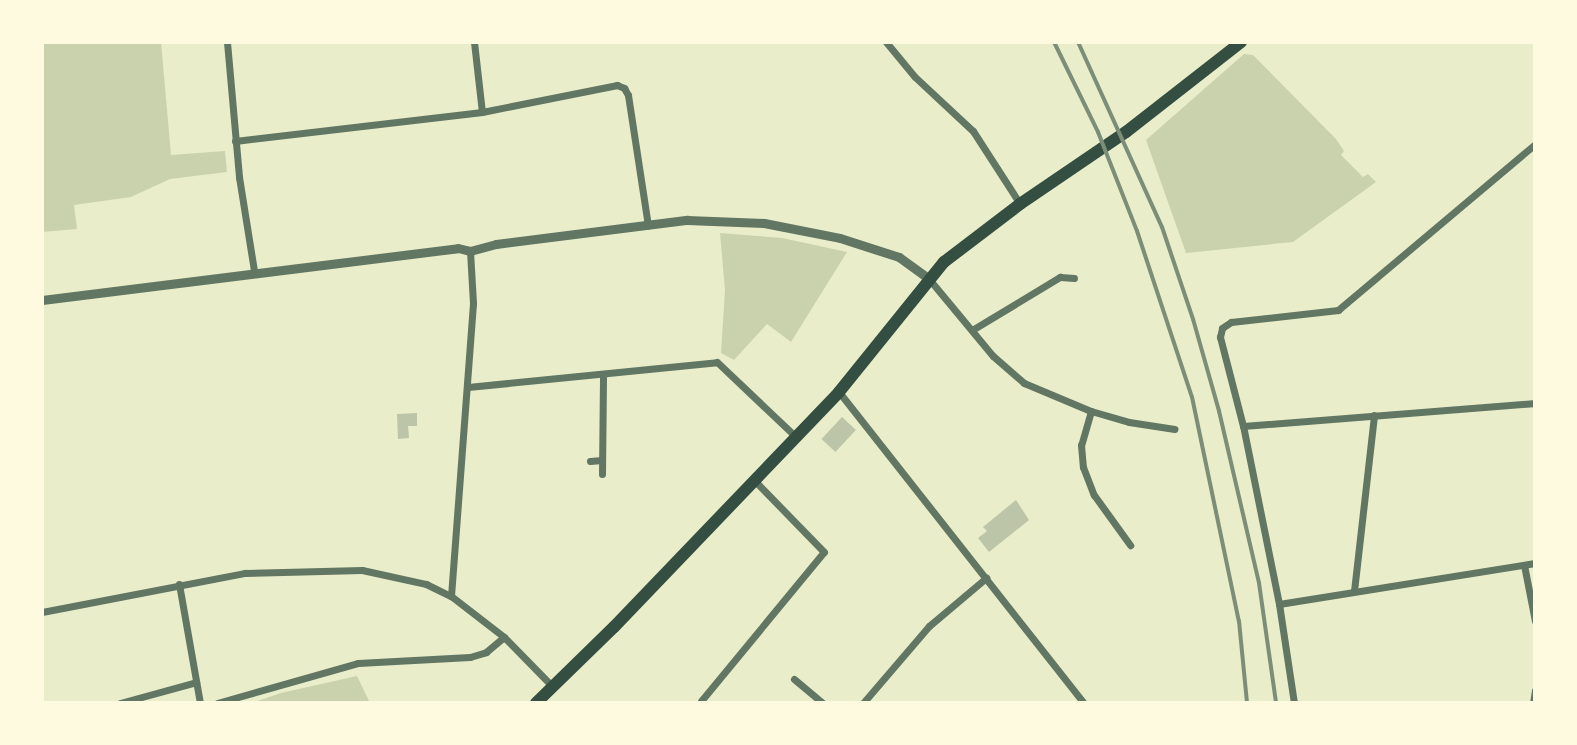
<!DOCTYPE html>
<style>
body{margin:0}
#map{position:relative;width:1577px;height:745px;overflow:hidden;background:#e9edc9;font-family:"Nunito Sans",sans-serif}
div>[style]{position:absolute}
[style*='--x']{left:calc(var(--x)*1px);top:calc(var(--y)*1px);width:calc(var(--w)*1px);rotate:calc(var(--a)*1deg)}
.green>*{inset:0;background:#cad2ad}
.building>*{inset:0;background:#bcc5a7;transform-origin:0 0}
.minor>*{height:7px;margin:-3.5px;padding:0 3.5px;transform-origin:3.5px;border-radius:3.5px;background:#617663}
.tertiary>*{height:9px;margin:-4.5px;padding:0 4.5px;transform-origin:4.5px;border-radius:4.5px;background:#617663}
.primary>*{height:12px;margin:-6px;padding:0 6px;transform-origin:6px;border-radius:6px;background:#344e41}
.rail>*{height:4px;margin:-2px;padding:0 2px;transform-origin:2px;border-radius:2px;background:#7c8e77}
span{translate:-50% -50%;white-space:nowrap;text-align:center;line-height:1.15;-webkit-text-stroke:8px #fefae0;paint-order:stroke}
.frame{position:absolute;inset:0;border:44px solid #fefae0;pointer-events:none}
</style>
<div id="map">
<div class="green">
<i style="clip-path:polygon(42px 42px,161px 42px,171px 155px,225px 151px,227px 172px,170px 179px,131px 197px,74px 205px,77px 229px,42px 232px)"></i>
<i style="clip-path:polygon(1244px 54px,1253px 55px,1336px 139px,1344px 151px,1341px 155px,1363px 177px,1368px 174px,1376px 182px,1293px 242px,1186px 253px,1146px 140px)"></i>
<i style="clip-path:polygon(720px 233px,782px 238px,847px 252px,791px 342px,767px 324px,734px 360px,721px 353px,725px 290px)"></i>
<i style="clip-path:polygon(357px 676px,370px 703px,252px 703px,281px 693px)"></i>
</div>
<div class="building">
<i style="clip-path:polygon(417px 413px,417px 426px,408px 426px,409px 438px,398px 439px,397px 414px)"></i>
<i style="left:842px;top:417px;width:19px;height:30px;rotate:43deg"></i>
<i style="clip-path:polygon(1016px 500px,1029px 520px,989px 552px,978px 538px,987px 531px,983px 527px)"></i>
</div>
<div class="minor">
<i style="--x:227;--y:42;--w:136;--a:84.9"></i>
<i style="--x:239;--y:177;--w:95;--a:80.9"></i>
<i style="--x:474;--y:42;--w:70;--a:83.5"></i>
<i style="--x:886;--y:42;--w:45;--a:50.4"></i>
<i style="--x:915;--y:77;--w:79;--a:43"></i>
<i style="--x:973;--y:131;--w:87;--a:57.2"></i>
<i style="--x:235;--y:141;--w:249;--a:-6.7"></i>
<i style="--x:482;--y:112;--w:138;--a:-11.3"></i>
<i style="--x:617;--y:85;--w:8;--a:23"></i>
<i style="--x:624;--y:88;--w:8;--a:60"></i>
<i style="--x:628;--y:95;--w:132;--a:81.3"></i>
<i style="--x:929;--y:279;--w:100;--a:50.3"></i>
<i style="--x:993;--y:356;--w:41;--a:41.1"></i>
<i style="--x:1024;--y:383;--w:73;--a:22.7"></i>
<i style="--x:1091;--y:411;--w:40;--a:16"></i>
<i style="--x:1129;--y:422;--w:46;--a:8.8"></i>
<i style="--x:972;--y:330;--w:103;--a:-31.1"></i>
<i style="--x:1060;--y:277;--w:14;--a:4"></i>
<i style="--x:468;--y:387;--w:250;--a:-5.7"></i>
<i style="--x:717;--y:362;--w:109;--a:43.5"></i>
<i style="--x:839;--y:392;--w:396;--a:51.8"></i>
<i style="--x:1091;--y:411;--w:35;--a:106"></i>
<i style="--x:1081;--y:445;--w:22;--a:85"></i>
<i style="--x:1083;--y:467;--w:30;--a:69"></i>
<i style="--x:1094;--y:495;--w:62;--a:54.2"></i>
<i style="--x:1243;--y:426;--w:293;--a:-4.5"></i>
<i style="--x:590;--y:461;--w:12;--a:-5"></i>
<i style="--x:602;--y:474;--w:99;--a:-89.4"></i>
<i style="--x:1524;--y:565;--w:57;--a:78.9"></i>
<i style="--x:179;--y:584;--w:121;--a:80"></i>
<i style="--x:1354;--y:591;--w:177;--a:-83.5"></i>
<i style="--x:451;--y:596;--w:294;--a:-85.7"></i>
<i style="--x:473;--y:303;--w:52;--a:-93.3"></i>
<i style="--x:1279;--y:604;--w:259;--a:-9.1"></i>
<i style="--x:42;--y:612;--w:207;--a:-10.9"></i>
<i style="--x:245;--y:573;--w:117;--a:-1.5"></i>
<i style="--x:362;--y:570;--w:66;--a:12.3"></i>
<i style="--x:426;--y:584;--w:28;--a:26"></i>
<i style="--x:451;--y:596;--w:67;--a:37.7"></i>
<i style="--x:504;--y:637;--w:71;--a:45.6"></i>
<i style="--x:794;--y:679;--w:38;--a:40"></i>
<i style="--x:701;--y:701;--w:193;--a:-50.5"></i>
<i style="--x:824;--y:552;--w:100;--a:-134.2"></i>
<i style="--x:120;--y:703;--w:79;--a:-15.4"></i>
<i style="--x:217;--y:703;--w:147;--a:-15.8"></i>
<i style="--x:358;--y:663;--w:112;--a:-3.1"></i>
<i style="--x:470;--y:657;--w:17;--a:-17"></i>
<i style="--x:486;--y:652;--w:23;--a:-40"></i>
<i style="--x:863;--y:703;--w:101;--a:-49.4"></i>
<i style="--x:929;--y:626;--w:75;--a:-40.1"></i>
<i style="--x:1294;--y:703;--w:100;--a:-98.6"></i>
<i style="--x:1279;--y:604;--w:182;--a:-101.4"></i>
<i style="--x:1243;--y:426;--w:92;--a:-104.5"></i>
<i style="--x:1220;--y:337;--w:9;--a:-77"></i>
<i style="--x:1222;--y:328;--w:11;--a:-34"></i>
<i style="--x:1231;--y:322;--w:108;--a:-6.4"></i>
<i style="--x:1338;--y:310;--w:258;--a:-40.1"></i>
<i style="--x:1533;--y:703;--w:13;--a:-81"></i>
</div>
<div class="tertiary">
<i style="--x:42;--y:300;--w:419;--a:-7.1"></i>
<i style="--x:458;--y:248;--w:12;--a:14"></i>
<i style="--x:470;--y:251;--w:27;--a:-15"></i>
<i style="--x:496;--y:244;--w:193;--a:-7.2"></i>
<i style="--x:687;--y:220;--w:77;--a:2.2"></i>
<i style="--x:764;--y:223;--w:77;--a:11.2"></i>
<i style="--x:840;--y:238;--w:62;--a:17.9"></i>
<i style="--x:899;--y:257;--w:37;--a:36"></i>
</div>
<div class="primary">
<i style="--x:536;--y:703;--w:109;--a:-44.3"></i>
<i style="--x:614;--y:627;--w:325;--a:-46.2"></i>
<i style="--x:839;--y:392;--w:167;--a:-51.1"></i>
<i style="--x:944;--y:262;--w:96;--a:-37.3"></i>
<i style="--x:1020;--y:204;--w:128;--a:-34.2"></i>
<i style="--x:1126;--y:132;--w:146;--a:-38"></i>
</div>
<div class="rail">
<i style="--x:1054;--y:42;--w:100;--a:63.9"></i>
<i style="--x:1098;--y:132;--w:106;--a:68.5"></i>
<i style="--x:1137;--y:231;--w:175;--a:71.7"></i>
<i style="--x:1192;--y:397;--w:229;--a:78.2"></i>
<i style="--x:1239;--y:621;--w:82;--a:84.4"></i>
<i style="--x:1078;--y:42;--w:203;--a:65.6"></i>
<i style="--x:1162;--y:227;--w:97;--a:71.4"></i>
<i style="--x:1193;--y:319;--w:96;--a:74.2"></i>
<i style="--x:1219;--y:411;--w:177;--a:76.9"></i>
<i style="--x:1259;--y:583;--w:121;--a:81.9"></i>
</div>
<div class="frame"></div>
</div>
